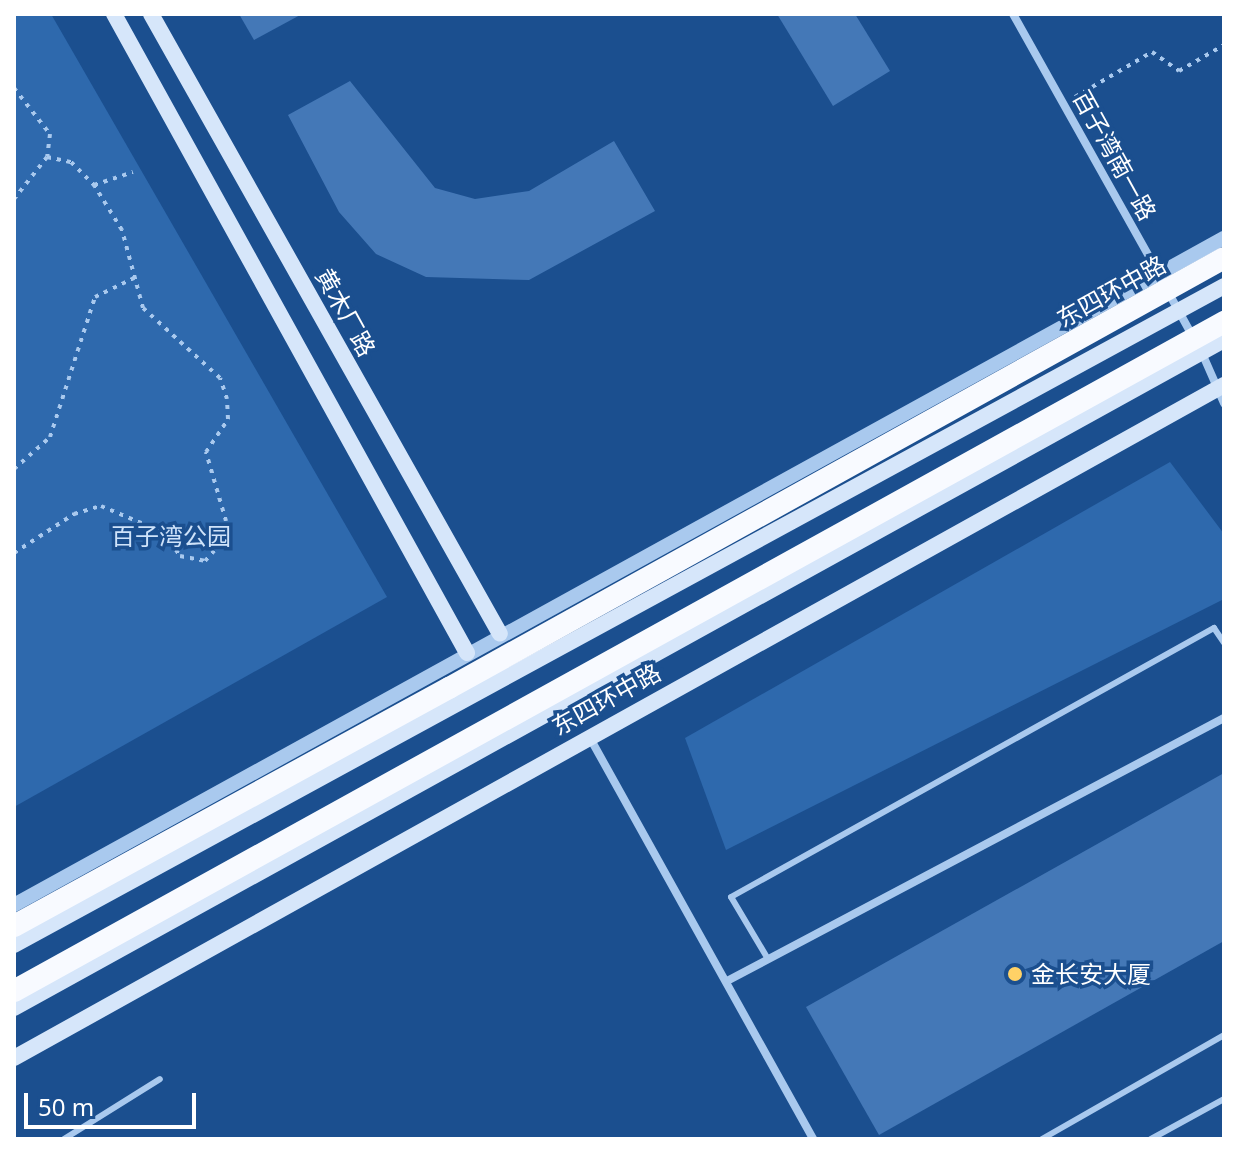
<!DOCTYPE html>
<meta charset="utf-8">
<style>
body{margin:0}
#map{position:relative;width:1238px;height:1153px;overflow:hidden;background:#1b4f8f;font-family:"Noto Sans","Noto Sans SC",sans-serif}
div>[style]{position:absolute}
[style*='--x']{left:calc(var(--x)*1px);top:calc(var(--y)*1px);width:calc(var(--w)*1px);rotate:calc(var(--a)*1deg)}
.green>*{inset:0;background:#2e69ad}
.building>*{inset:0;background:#4478b7}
.path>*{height:4px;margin-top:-2px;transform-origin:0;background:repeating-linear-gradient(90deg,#a9c9ee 0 4px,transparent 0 10px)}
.service>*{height:6px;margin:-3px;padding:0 3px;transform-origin:3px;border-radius:3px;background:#a9c9ee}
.minor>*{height:8px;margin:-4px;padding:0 4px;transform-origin:4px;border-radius:4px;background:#a9c9ee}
.tertiary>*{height:14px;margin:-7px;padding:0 7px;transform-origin:7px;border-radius:7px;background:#a9c9ee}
.secondary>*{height:16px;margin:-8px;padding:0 8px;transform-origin:8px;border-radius:8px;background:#d6e6fa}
.trunk>*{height:22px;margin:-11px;padding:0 11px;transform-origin:11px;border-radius:11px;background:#f8faff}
.trunk-bridge>*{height:22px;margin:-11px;padding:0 11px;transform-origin:11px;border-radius:11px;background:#f8faff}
.dots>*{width:22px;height:22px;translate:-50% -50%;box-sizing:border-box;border:4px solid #1b4f8f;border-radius:50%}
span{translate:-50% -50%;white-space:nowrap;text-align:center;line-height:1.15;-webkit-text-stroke:7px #1b4f8f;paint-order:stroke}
.street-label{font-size:24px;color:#fff}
.park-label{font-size:24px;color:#cfe3fa}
.poi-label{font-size:24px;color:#fff}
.left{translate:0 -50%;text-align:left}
.frame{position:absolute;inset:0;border:16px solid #fff;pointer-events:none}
.scale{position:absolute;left:24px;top:1093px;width:172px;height:36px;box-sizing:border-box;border:4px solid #fff;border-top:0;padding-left:10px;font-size:24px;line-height:28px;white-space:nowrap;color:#fff;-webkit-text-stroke:6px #1b4f8f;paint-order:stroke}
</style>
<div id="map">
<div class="green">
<i style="clip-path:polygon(14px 14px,51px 14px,387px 597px,14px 807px)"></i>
<i style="clip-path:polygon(1170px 462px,1224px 534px,1224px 599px,726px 850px,685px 738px)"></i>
</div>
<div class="building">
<i style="clip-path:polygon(239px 14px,302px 14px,254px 40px)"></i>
<i style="clip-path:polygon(777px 14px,855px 14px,890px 71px,833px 106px)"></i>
<i style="clip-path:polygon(350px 81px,435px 188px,475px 199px,529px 191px,614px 141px,655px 211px,529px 280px,426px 277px,376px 254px,339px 212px,288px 115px)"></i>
<i style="clip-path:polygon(1224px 773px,1224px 941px,879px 1135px,806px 1007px)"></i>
</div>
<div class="path">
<i style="--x:14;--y:88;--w:58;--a:52"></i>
<i style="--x:50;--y:134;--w:23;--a:97"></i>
<i style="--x:47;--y:157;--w:53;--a:128.2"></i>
<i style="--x:1075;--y:97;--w:89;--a:-30.3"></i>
<i style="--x:1152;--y:52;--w:33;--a:35"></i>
<i style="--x:1179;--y:71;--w:52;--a:-30"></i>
<i style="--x:47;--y:157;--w:25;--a:12"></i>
<i style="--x:71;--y:162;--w:33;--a:45"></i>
<i style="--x:94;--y:185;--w:41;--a:-18.4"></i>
<i style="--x:14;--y:469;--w:48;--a:-41.6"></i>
<i style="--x:50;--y:437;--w:147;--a:-72.2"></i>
<i style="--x:95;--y:297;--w:48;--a:-26"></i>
<i style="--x:14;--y:553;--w:72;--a:-33"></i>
<i style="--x:74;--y:514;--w:28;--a:-17"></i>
<i style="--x:101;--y:506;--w:69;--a:22.9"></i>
<i style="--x:165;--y:533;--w:27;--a:57"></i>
<i style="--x:180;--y:556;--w:25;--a:11"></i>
<i style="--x:205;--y:561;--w:27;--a:-48"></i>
<i style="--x:223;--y:541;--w:20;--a:-81"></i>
<i style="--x:226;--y:521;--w:72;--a:-106.2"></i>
<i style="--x:206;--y:452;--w:40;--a:-56"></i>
<i style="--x:228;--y:419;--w:20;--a:-93"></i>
<i style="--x:227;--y:399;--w:22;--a:-108"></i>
<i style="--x:220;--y:378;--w:104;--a:-137.7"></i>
<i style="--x:143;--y:308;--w:81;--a:-105.1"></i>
<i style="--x:122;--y:230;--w:53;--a:-121.9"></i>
</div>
<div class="service">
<i style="--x:768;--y:959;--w:72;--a:-120.8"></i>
<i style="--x:731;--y:897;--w:553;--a:-29.12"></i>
<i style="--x:1214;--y:628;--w:18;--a:56"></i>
<i style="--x:64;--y:1139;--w:113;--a:-32"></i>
<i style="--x:1042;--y:1139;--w:210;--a:-29.7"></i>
<i style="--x:1151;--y:1139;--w:83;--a:-28.7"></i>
</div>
<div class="minor">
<i style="--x:1013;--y:14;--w:303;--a:60.7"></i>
<i style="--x:1167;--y:290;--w:54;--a:61"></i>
<i style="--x:1202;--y:353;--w:55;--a:66.3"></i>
<i style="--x:590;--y:738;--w:459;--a:60.9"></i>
<i style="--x:727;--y:981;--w:562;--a:-27.89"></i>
</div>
<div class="tertiary">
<i style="--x:14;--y:905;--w:1382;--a:-28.87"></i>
</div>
<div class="secondary">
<i style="--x:114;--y:14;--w:730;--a:61.08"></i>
<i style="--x:151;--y:14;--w:711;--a:60.62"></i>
<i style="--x:14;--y:945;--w:1378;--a:-28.57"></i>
<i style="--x:14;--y:1008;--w:1382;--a:-28.9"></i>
<i style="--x:14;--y:1058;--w:1385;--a:-29.08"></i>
</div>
<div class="trunk">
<i style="--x:14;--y:926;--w:496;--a:-28.7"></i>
</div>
<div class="trunk-bridge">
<i style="--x:449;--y:688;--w:886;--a:-29.02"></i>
<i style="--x:14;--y:991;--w:1383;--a:-28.94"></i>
</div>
<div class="dots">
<i style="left:1015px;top:974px;background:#ffd166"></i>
</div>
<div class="street-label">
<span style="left:1115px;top:155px;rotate:61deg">百子湾南一路</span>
<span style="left:1111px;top:291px;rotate:-29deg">东四环中路</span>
<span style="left:346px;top:312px;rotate:61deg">黄木厂路</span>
<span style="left:606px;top:699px;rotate:-29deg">东四环中路</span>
</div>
<div class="park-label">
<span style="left:171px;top:536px">百子湾公园</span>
</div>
<div class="poi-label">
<span class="left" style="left:1031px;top:974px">金长安大厦</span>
</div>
<div class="frame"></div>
<div class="scale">50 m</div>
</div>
